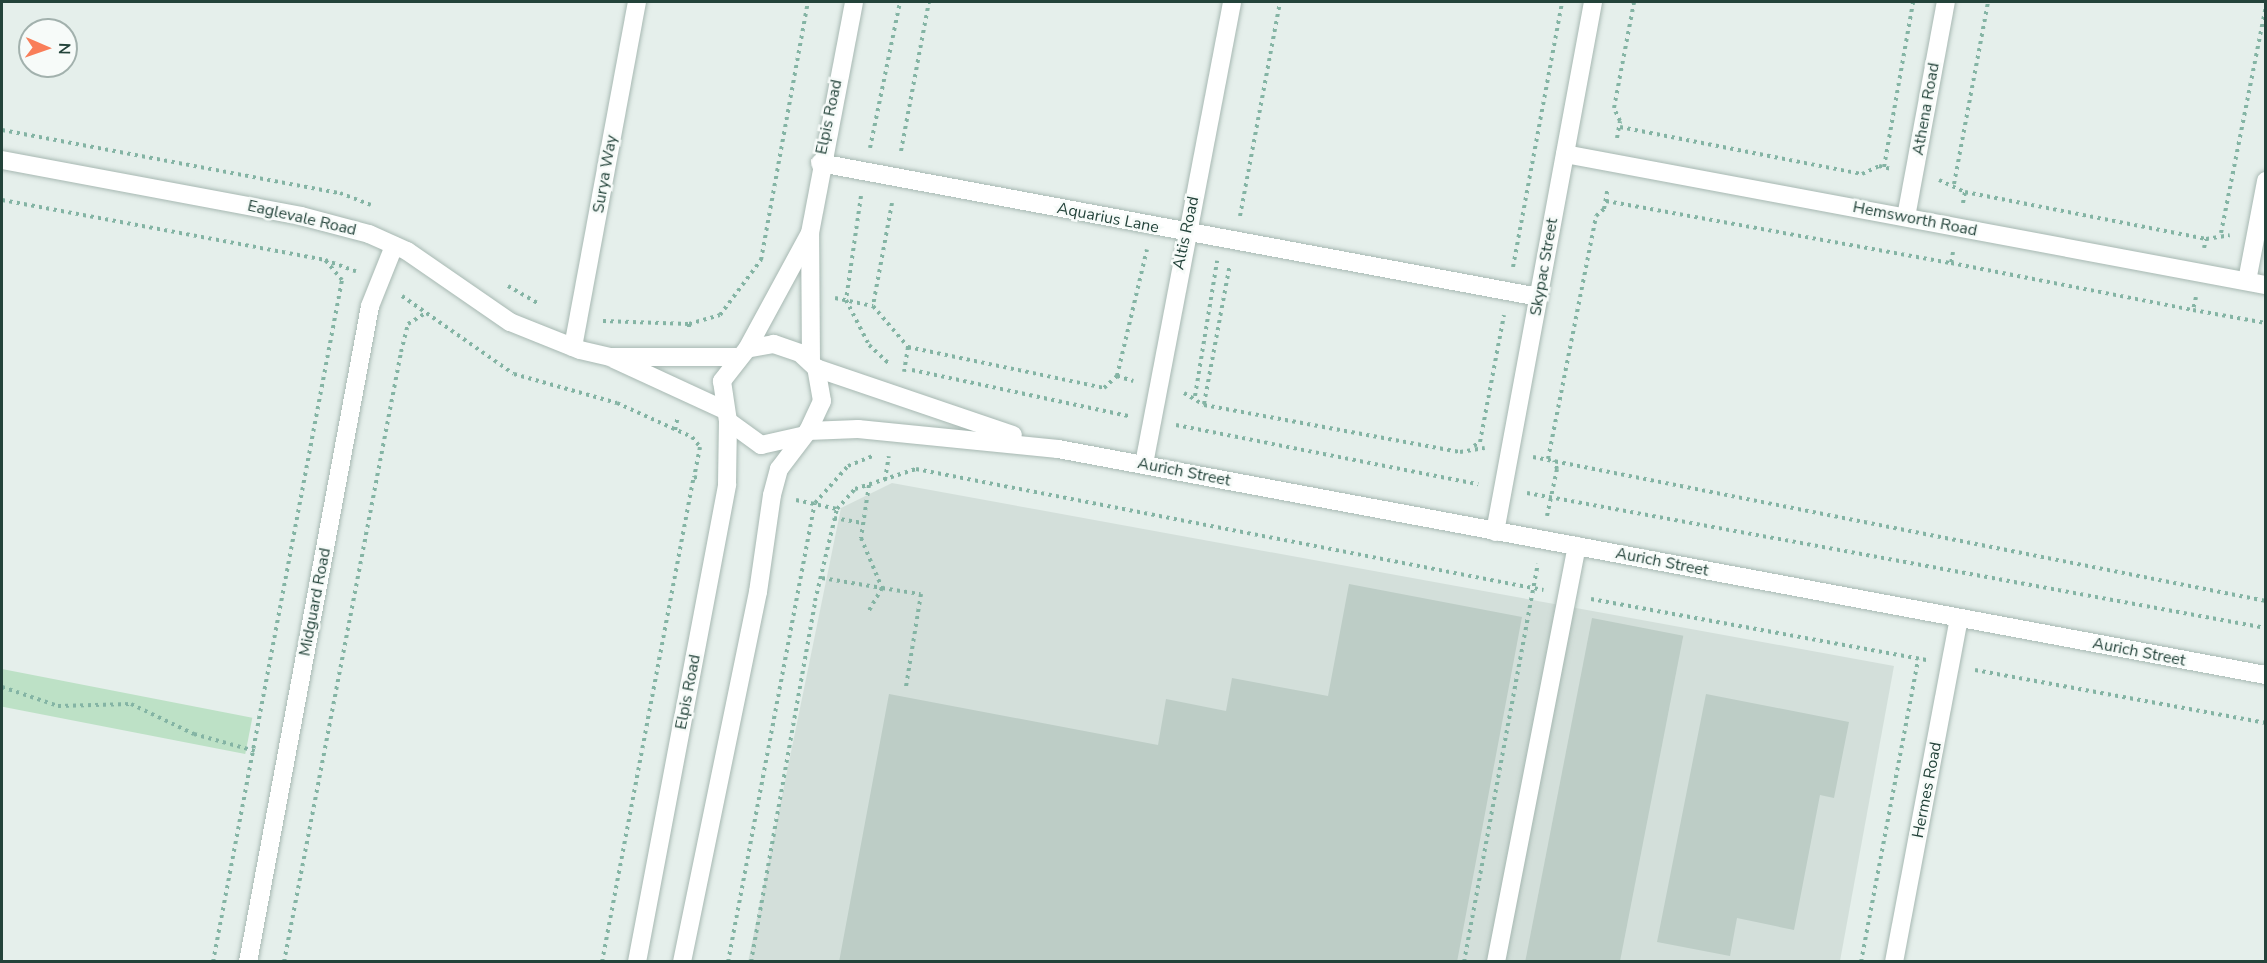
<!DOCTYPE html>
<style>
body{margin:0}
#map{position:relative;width:2267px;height:963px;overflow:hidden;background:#e5efeb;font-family:"Nunito Sans",sans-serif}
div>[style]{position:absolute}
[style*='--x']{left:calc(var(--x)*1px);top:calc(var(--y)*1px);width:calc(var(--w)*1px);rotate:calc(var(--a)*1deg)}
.built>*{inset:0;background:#d3dfda}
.green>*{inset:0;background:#bde1c6;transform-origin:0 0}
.building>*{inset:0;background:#bdcdc6;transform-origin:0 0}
.path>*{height:4px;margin-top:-2px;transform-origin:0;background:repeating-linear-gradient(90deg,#84b4a4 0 3px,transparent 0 7.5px)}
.roads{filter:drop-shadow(0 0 2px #a7b8b2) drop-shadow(0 0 2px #a7b8b2)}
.minor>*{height:18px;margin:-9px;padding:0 9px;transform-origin:9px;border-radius:9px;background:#fff}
span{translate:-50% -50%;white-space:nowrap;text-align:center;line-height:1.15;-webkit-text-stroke:5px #f7fbf9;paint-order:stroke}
.street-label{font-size:16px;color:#23433a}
.frame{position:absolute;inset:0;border:3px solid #23433a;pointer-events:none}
.north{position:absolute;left:18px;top:18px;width:60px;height:60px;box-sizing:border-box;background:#f7fbf9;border:2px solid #a2b1ad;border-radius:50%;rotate:92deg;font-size:16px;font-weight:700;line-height:24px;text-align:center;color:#23433a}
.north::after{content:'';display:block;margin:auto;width:21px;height:27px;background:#f97e59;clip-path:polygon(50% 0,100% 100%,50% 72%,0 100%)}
</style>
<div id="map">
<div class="built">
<i style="clip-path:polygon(892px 483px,1894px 666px,1840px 961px,748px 962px,841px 508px)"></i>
</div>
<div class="green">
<i style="left:2px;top:669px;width:255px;height:37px;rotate:11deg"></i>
</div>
<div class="building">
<i style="clip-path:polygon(1349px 584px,1522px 617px,1457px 962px,839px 962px,889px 694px,1158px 745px,1166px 699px,1226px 711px,1232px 678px,1328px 696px)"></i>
<i style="left:1592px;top:618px;width:93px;height:350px;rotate:11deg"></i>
<i style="clip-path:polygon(1706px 694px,1849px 722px,1834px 798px,1820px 795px,1794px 930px,1737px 918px,1730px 956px,1657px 942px)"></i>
</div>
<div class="path">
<i style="--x:1620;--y:127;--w:247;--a:11"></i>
<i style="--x:1862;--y:174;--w:19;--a:-25"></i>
<i style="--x:1879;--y:166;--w:12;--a:14"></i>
<i style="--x:2;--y:130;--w:344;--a:10.6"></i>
<i style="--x:340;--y:193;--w:33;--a:21"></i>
<i style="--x:1617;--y:138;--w:17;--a:-80"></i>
<i style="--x:1620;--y:121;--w:14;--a:-115"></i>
<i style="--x:1614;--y:108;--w:108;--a:-79.3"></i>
<i style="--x:870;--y:148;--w:149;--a:-78.4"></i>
<i style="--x:901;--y:151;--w:152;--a:-79.4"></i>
<i style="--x:1884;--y:167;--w:168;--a:-80"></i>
<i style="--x:1939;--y:180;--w:29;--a:25"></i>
<i style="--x:1954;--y:184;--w:185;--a:-79.4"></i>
<i style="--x:861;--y:196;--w:105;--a:98.2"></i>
<i style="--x:846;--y:300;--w:51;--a:62.9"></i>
<i style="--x:869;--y:345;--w:26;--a:43"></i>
<i style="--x:2;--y:200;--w:329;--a:10.5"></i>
<i style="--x:325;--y:260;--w:33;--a:20"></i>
<i style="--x:1606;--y:201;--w:351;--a:10.2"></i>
<i style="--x:892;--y:203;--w:105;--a:100.5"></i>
<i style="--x:873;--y:306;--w:54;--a:49.5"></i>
<i style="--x:908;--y:347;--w:25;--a:99"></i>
<i style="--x:1963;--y:203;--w:11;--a:-80"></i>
<i style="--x:1965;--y:192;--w:246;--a:11"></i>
<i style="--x:1240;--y:216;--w:218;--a:-79.4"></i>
<i style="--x:2221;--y:233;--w:231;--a:-78.8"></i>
<i style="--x:2204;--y:248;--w:9;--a:-77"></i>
<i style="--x:2206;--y:239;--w:24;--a:-9"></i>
<i style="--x:1953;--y:252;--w:11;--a:100"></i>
<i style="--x:1951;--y:263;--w:247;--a:11"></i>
<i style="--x:1513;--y:267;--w:269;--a:-79.5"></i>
<i style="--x:508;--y:286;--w:34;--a:30"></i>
<i style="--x:402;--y:296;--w:136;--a:34.9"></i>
<i style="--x:514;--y:374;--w:107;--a:15.7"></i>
<i style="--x:617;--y:403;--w:82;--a:24.4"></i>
<i style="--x:692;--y:437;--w:13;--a:51"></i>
<i style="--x:700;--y:447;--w:31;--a:101"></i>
<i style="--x:694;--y:477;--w:7;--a:16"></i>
<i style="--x:2196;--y:297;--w:13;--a:103"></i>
<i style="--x:2193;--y:310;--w:74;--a:10.1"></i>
<i style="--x:835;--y:298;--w:39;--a:12"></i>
<i style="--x:603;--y:321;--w:86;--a:2"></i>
<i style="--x:689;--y:324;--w:8;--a:90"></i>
<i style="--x:689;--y:324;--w:32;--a:-16"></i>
<i style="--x:720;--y:315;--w:69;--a:-53.3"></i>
<i style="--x:761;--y:260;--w:262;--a:-79.7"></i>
<i style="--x:908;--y:347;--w:200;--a:11.8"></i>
<i style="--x:1104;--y:388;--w:18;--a:-43"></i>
<i style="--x:1117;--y:376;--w:17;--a:17"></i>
<i style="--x:912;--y:370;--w:221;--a:12"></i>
<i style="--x:1117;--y:376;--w:130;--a:-76.7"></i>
<i style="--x:1184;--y:393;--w:23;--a:31"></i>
<i style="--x:1204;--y:405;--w:260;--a:10.4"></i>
<i style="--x:1460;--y:452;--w:25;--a:-9"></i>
<i style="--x:1195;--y:396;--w:137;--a:-80.7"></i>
<i style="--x:1204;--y:404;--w:142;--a:-79.5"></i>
<i style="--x:1176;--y:425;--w:308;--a:11.1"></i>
<i style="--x:675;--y:430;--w:14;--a:-78"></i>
<i style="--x:1474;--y:446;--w:7;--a:-34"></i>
<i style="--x:1480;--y:442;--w:129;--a:-79.3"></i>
<i style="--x:1533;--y:457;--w:747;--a:11.11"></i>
<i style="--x:1548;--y:459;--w:248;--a:-78.8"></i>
<i style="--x:1596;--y:216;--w:11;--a:-41"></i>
<i style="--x:1604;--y:209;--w:22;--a:-80"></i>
<i style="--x:885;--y:480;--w:24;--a:-81"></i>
<i style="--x:869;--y:485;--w:54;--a:98.6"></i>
<i style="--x:861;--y:538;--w:54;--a:67.2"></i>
<i style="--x:882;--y:588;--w:39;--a:9"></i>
<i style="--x:921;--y:594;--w:94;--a:99.2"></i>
<i style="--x:1527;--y:493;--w:751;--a:10.35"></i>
<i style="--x:796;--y:500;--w:42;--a:12.4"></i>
<i style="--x:1547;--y:516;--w:48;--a:-78"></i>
<i style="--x:1557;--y:469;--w:9;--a:-108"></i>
<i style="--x:834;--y:518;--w:29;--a:10"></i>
<i style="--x:822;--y:578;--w:61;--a:9.5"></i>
<i style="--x:882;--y:588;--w:28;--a:120"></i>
<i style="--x:1591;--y:599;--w:341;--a:10.3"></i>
<i style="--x:1975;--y:670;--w:296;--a:10.3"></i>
<i style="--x:2;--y:687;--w:59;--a:18.7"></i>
<i style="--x:58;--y:706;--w:73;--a:-1.6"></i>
<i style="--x:131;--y:704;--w:70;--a:25.5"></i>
<i style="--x:194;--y:734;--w:63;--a:15.6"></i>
<i style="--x:213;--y:962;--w:694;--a:-79.29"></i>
<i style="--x:342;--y:280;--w:26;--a:-130"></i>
<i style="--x:284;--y:962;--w:621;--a:-79.14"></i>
<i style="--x:401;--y:352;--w:29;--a:-76"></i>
<i style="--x:408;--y:324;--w:22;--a:-32"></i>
<i style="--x:602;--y:962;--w:494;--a:-79.3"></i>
<i style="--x:728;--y:962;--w:467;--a:-79.3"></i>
<i style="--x:815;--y:503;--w:50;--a:-48.3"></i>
<i style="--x:848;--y:466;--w:29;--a:-22"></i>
<i style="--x:751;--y:962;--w:367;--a:-79.9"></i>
<i style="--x:815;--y:601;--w:95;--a:-76.6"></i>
<i style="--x:837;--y:509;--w:27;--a:-48"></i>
<i style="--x:855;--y:489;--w:64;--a:-18.2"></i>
<i style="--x:916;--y:469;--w:639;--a:10.92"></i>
<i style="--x:1464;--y:962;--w:405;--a:-79.5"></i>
<i style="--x:1861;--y:962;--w:308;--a:-79.3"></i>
</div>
<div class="roads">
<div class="minor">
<i style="--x:1565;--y:154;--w:713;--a:10.59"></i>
<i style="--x:2;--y:160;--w:304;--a:10.6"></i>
<i style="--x:301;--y:216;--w:70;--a:14.8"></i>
<i style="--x:369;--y:234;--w:42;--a:24.1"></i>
<i style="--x:407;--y:251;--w:125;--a:34.6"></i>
<i style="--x:510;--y:322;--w:75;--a:21.8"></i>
<i style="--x:580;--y:350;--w:31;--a:13"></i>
<i style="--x:610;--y:357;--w:126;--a:0"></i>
<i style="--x:820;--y:163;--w:731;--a:10.56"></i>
<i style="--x:1906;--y:217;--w:219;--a:-79.5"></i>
<i style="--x:2247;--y:281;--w:102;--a:-79.2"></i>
<i style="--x:573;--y:347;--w:351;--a:-79.5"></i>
<i style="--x:747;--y:349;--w:130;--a:-61.5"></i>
<i style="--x:614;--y:359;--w:119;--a:24.8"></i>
<i style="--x:811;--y:362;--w:129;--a:-90.4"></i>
<i style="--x:810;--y:233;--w:235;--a:-79.2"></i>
<i style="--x:816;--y:368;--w:208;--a:18.8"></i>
<i style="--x:808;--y:431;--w:50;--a:-2.3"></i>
<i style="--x:858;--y:429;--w:201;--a:5.7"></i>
<i style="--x:1058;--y:449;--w:1229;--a:10.6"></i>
<i style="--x:1144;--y:464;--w:470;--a:-79.2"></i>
<i style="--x:1495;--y:532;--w:539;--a:-79.52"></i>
<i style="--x:248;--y:962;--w:667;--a:-79.46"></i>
<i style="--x:370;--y:306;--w:65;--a:-68.2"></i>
<i style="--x:637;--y:962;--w:486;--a:-79.3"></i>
<i style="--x:727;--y:484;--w:63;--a:-89.1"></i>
<i style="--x:682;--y:962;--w:378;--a:-78.4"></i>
<i style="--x:758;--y:592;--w:98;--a:-81.8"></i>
<i style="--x:772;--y:495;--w:27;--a:-75"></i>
<i style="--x:779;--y:469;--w:48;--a:-52.7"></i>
<i style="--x:808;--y:431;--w:33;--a:-65"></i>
<i style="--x:822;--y:401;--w:34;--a:-100"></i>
<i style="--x:816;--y:368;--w:22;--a:-137"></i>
<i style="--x:800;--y:353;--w:28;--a:-161"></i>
<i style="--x:774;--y:344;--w:27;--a:170"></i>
<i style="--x:747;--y:349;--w:41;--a:128"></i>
<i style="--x:722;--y:381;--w:40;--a:81.5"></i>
<i style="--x:728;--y:421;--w:41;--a:36"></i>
<i style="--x:761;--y:445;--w:41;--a:-12.7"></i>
<i style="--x:1496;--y:962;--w:424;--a:-79"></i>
<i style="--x:1894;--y:962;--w:350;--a:-79.3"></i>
</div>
</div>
<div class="street-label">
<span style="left:1926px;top:109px;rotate:-80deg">Athena Road</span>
<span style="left:829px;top:117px;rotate:-78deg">Elpis Road</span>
<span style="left:605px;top:174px;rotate:-80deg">Surya Way</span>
<span style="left:302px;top:218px;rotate:13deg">Eaglevale Road</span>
<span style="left:1108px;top:218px;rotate:11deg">Aquarius Lane</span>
<span style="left:1915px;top:219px;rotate:11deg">Hemsworth Road</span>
<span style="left:1186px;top:233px;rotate:-78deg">Altis Road</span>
<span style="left:1544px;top:267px;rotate:-80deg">Skypac Street</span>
<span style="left:1184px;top:472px;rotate:11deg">Aurich Street</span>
<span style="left:1662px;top:562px;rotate:11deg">Aurich Street</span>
<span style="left:315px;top:602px;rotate:-79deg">Midguard Road</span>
<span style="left:2139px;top:652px;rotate:11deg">Aurich Street</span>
<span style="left:688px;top:692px;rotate:-79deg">Elpis Road</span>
<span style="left:1927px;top:790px;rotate:-79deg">Hermes Road</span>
</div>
<div class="frame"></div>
<div class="north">N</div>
</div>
